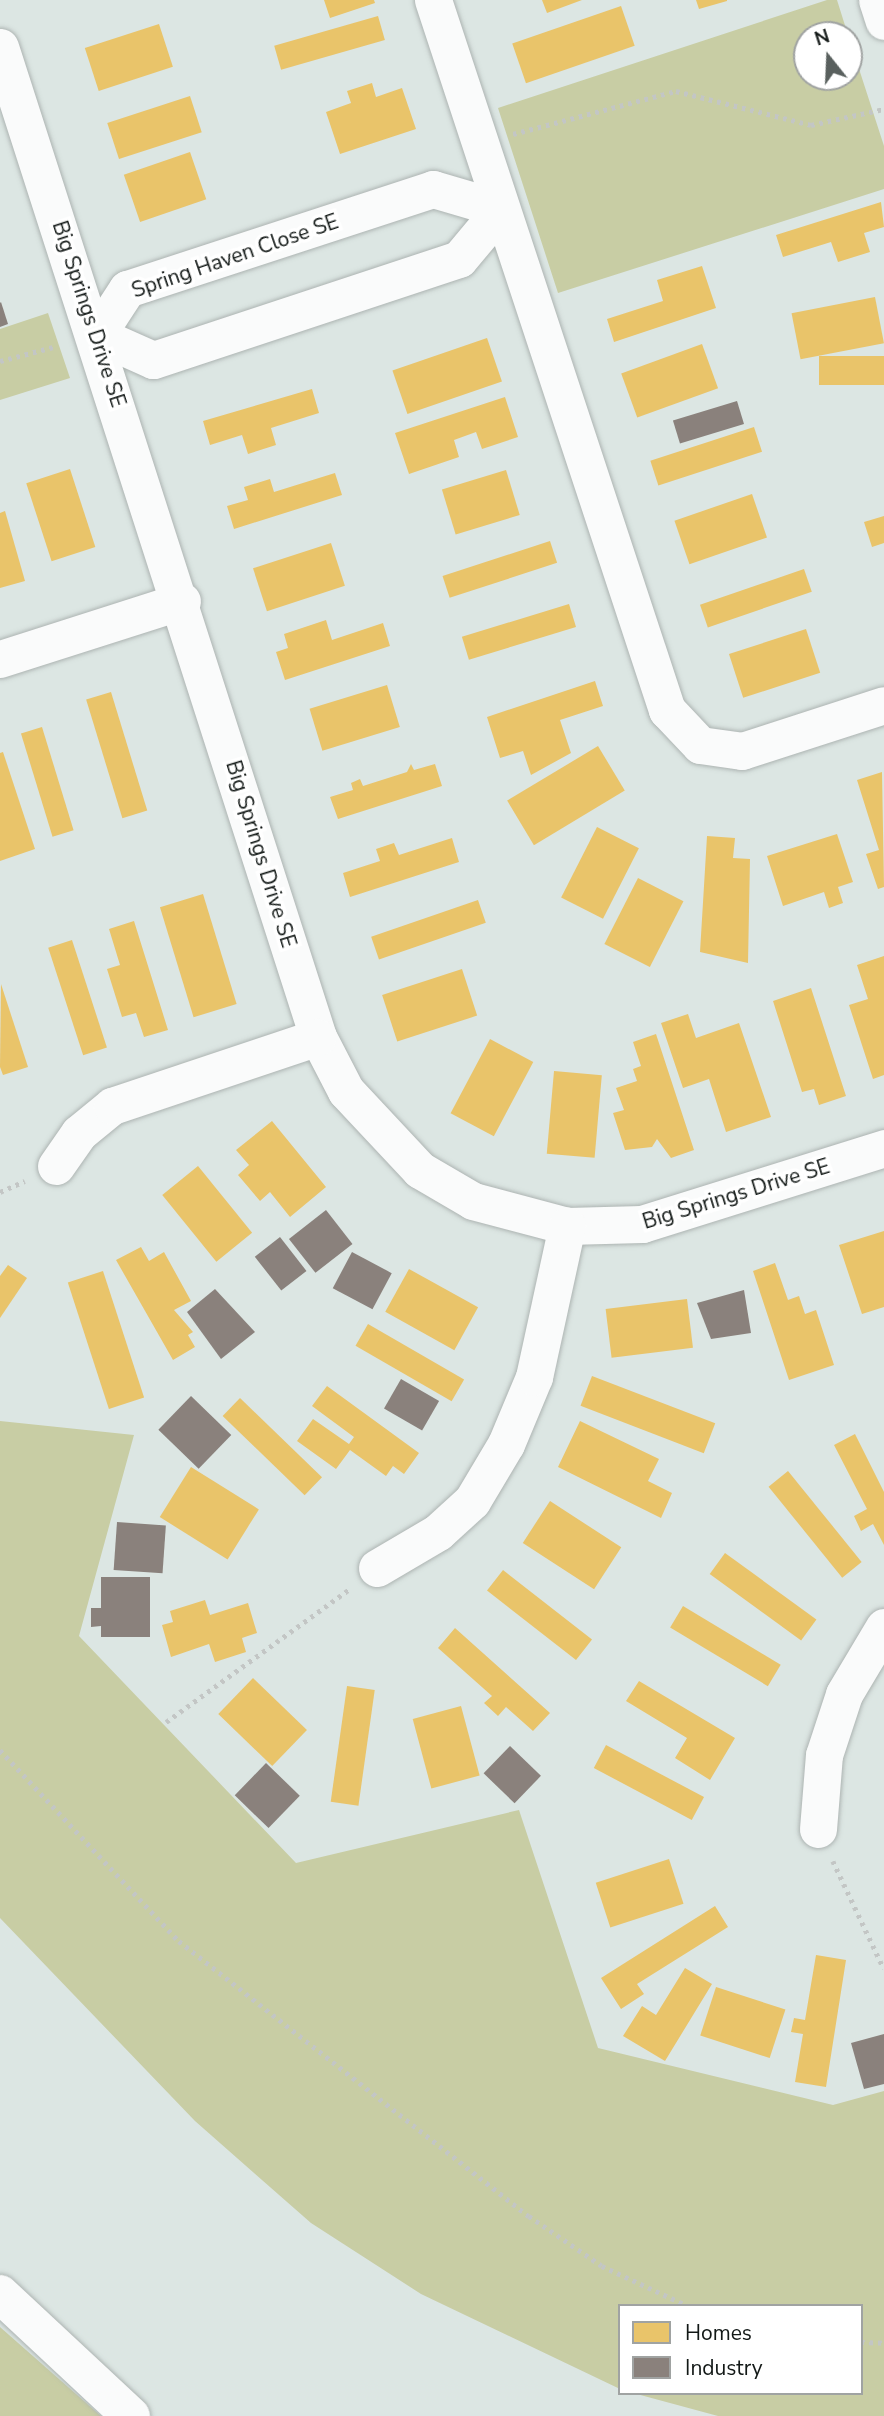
<!DOCTYPE html>
<style>
body{margin:0}
#map{position:relative;width:884px;height:2416px;overflow:hidden;background:#dce6e3;font-family:"Nunito Sans",sans-serif}
div>[style]{position:absolute}
[style*='--x']{left:calc(var(--x)*1px);top:calc(var(--y)*1px);width:calc(var(--w)*1px);rotate:calc(var(--a)*1deg)}
.green>*{inset:0;background:#c8cda4}
.homes>*{inset:0;background:#e9c46a;transform-origin:0 0}
.industry>*{inset:0;background:#8a817c;transform-origin:0 0}
.path>*{height:4.5px;margin-top:-2.25px;transform-origin:0;background:repeating-linear-gradient(90deg,#c3c6c5 0 3.5px,transparent 0 8.5px)}
.roads{filter:drop-shadow(0 0 2px #adb4b2) drop-shadow(0 0 2px #adb4b2)}
.minor>*{height:37px;margin:-18.5px;padding:0 18.5px;transform-origin:18.5px;border-radius:18.5px;background:#fafbfb}
.motorway>*{height:38px;margin:-19px;padding:0 19px;transform-origin:19px;border-radius:19px;background:#fafbfb}
span{translate:-50% -50%;white-space:nowrap;text-align:center;line-height:1.15;-webkit-text-stroke:7px #fff;paint-order:stroke}
.street-label{font-size:21px;color:#121816}
.legend{position:absolute;left:618px;top:2304px;width:245px;height:91px;box-sizing:border-box;background:#fff;border:2px solid #a0a3a2;margin:0;padding:9px 12px;list-style:none;font-size:21px;color:#121816}
.legend li{display:flex;align-items:center;gap:14px;height:35px}
.legend b{width:35px;border:2px solid #a0a3a2}
.north{position:absolute;left:793px;top:21px;width:70px;height:70px;box-sizing:border-box;background:#fff;border:2px solid #a0a3a2;border-radius:50%;rotate:342deg;font-size:19px;font-weight:700;line-height:28px;text-align:center;color:#121816}
.north::after{content:'';display:block;margin:auto;width:24px;height:32px;background:#59605e;clip-path:polygon(50% 0,100% 100%,50% 72%,0 100%)}
</style>
<div id="map">
<div class="green">
<i style="clip-path:polygon(827px 0,837px 0,848px 35px,807px 35px,807px 77px,849px 77px,849px 38px,884px 146px,884px 189px,558px 293px,498px 108px)"></i>
<i style="clip-path:polygon(48px 313px,70px 378px,0 400px,0 329px)"></i>
<i style="clip-path:polygon(0 1421px,134px 1435px,79px 1636px,296px 1863px,519px 1810px,598px 2048px,833px 2105px,884px 2091px,884px 2416px,718px 2416px,633px 2393px,861px 2393px,861px 2306px,620px 2306px,620px 2389px,421px 2294px,311px 2223px,195px 2121px,0 1918px)"></i>
<i style="clip-path:polygon(0 2327px,101px 2416px,0 2416px)"></i>
</div>
<div class="homes">
<i style="clip-path:polygon(324px 0,374px 0,375px 3px,330px 18px)"></i>
<i style="clip-path:polygon(542px 0,582px 0,547px 13px)"></i>
<i style="clip-path:polygon(696px 0,727px 0,727px 1px,699px 9px)"></i>
<i style="left:621px;top:6px;width:42px;height:115px;rotate:71deg"></i>
<i style="left:378px;top:16px;width:25px;height:108px;rotate:74deg"></i>
<i style="left:159px;top:24px;width:45px;height:78px;rotate:72deg"></i>
<i style="clip-path:polygon(372px 83px,376px 97px,402px 88px,416px 129px,340px 154px,326px 112px,351px 103px,347px 91px)"></i>
<i style="left:190px;top:96px;width:38px;height:87px;rotate:72deg"></i>
<i style="left:190px;top:152px;width:50px;height:70px;rotate:71deg"></i>
<i style="clip-path:polygon(881px 202px,884px 227px,864px 233px,870px 252px,838px 262px,831px 242px,783px 257px,776px 235px)"></i>
<i style="clip-path:polygon(702px 266px,716px 308px,614px 342px,607px 319px,663px 301px,657px 280px)"></i>
<i style="left:875px;top:297px;width:47px;height:85px;rotate:79deg"></i>
<i style="left:487px;top:338px;width:46px;height:100px;rotate:71deg"></i>
<i style="left:702px;top:344px;width:47px;height:86px;rotate:70deg"></i>
<i style="left:884px;top:356px;width:29px;height:65px;rotate:90deg"></i>
<i style="clip-path:polygon(312px 389px,319px 413px,271px 428px,276px 445px,248px 454px,242px 435px,210px 445px,203px 421px)"></i>
<i style="clip-path:polygon(505px 397px,518px 437px,482px 449px,476px 432px,454px 440px,459px 457px,409px 474px,395px 433px)"></i>
<i style="left:754px;top:427px;width:26px;height:109px;rotate:72deg"></i>
<i style="left:70px;top:469px;width:82px;height:46px;rotate:72deg"></i>
<i style="left:506px;top:470px;width:47px;height:67px;rotate:73deg"></i>
<i style="clip-path:polygon(335px 473px,342px 495px,234px 529px,227px 506px,248px 500px,244px 487px,270px 479px,274px 492px)"></i>
<i style="left:752px;top:494px;width:46px;height:82px;rotate:71deg"></i>
<i style="clip-path:polygon(5px 511px,25px 581px,0 588px,0 513px)"></i>
<i style="clip-path:polygon(884px 516px,884px 543px,872px 547px,864px 522px)"></i>
<i style="left:550px;top:541px;width:23px;height:113px;rotate:72deg"></i>
<i style="left:331px;top:543px;width:45px;height:82px;rotate:72deg"></i>
<i style="left:804px;top:569px;width:24px;height:110px;rotate:71deg"></i>
<i style="left:569px;top:604px;width:24px;height:112px;rotate:73deg"></i>
<i style="clip-path:polygon(326px 620px,332px 640px,383px 623px,390px 646px,285px 680px,276px 652px,288px 648px,284px 634px)"></i>
<i style="left:806px;top:629px;width:46px;height:81px;rotate:72deg"></i>
<i style="clip-path:polygon(595px 681px,603px 706px,560px 720px,571px 753px,531px 775px,523px 751px,500px 758px,487px 717px)"></i>
<i style="left:387px;top:685px;width:44px;height:81px;rotate:73deg"></i>
<i style="left:111px;top:692px;width:124px;height:26px;rotate:73deg"></i>
<i style="left:42px;top:727px;width:108px;height:22px;rotate:73deg"></i>
<i style="left:598px;top:746px;width:52px;height:106px;rotate:59deg"></i>
<i style="clip-path:polygon(3px 752px,35px 849px,0 861px,0 753px)"></i>
<i style="clip-path:polygon(411px 764px,414px 770px,435px 764px,442px 786px,338px 819px,330px 797px,353px 790px,351px 783px,360px 779px,363px 786px,407px 772px)"></i>
<i style="clip-path:polygon(882px 772px,884px 887px,878px 889px,866px 854px,879px 850px,857px 780px)"></i>
<i style="left:597px;top:827px;width:47px;height:79px;rotate:27deg"></i>
<i style="clip-path:polygon(837px 834px,853px 882px,838px 887px,843px 903px,829px 908px,824px 892px,783px 906px,767px 856px)"></i>
<i style="clip-path:polygon(707px 836px,735px 838px,733px 858px,750px 859px,748px 963px,700px 952px)"></i>
<i style="clip-path:polygon(452px 838px,459px 862px,350px 897px,343px 873px,380px 861px,376px 849px,394px 843px,399px 855px)"></i>
<i style="left:638px;top:878px;width:51px;height:74px;rotate:27deg"></i>
<i style="left:203px;top:894px;width:115px;height:45px;rotate:73deg"></i>
<i style="left:478px;top:900px;width:24px;height:113px;rotate:71deg"></i>
<i style="clip-path:polygon(134px 921px,168px 1030px,144px 1037px,136px 1013px,122px 1017px,107px 969px,120px 965px,109px 929px)"></i>
<i style="left:72px;top:940px;width:113px;height:25px;rotate:72deg"></i>
<i style="clip-path:polygon(884px 956px,884px 1075px,873px 1079px,849px 1005px,868px 999px,857px 965px)"></i>
<i style="left:462px;top:969px;width:49px;height:84px;rotate:72deg"></i>
<i style="clip-path:polygon(1px 984px,28px 1067px,3px 1075px,0 1067px)"></i>
<i style="clip-path:polygon(811px 988px,846px 1096px,819px 1105px,814px 1089px,802px 1092px,773px 1001px)"></i>
<i style="clip-path:polygon(688px 1014px,696px 1038px,739px 1023px,771px 1117px,726px 1132px,709px 1079px,683px 1088px,661px 1023px)"></i>
<i style="clip-path:polygon(656px 1034px,694px 1150px,671px 1158px,657px 1139px,652px 1147px,625px 1150px,613px 1113px,624px 1110px,616px 1088px,637px 1081px,633px 1069px,641px 1066px,633px 1042px)"></i>
<i style="left:490px;top:1039px;width:49px;height:84px;rotate:28deg"></i>
<i style="left:554px;top:1071px;width:48px;height:83px;rotate:5deg"></i>
<i style="clip-path:polygon(272px 1121px,326px 1187px,290px 1217px,270px 1192px,260px 1201px,238px 1175px,249px 1165px,236px 1150px)"></i>
<i style="left:198px;top:1166px;width:86px;height:46px;rotate:51deg"></i>
<i style="clip-path:polygon(884px 1231px,884px 1307px,862px 1314px,839px 1245px)"></i>
<i style="clip-path:polygon(141px 1247px,149px 1261px,164px 1252px,191px 1301px,174px 1310px,193px 1332px,188px 1335px,195px 1347px,173px 1360px,116px 1260px)"></i>
<i style="clip-path:polygon(775px 1263px,788px 1300px,799px 1296px,805px 1314px,816px 1310px,834px 1365px,789px 1380px,753px 1271px)"></i>
<i style="clip-path:polygon(8px 1265px,27px 1278px,0 1318px,0 1276px)"></i>
<i style="left:409px;top:1269px;width:79px;height:49px;rotate:29deg"></i>
<i style="left:103px;top:1271px;width:133px;height:37px;rotate:72deg"></i>
<i style="left:687px;top:1299px;width:49px;height:82px;rotate:83deg"></i>
<i style="left:368px;top:1324px;width:111px;height:25px;rotate:30deg"></i>
<i style="left:592px;top:1376px;width:132px;height:32px;rotate:21deg"></i>
<i style="clip-path:polygon(327px 1386px,419px 1453px,404px 1474px,393px 1466px,386px 1476px,350px 1450px,336px 1469px,297px 1441px,313px 1419px,349px 1444px,354px 1437px,312px 1406px)"></i>
<i style="left:240px;top:1398px;width:114px;height:25px;rotate:44deg"></i>
<i style="clip-path:polygon(580px 1421px,659px 1459px,648px 1481px,672px 1493px,661px 1518px,558px 1467px)"></i>
<i style="clip-path:polygon(855px 1434px,884px 1492px,884px 1545px,873px 1524px,861px 1531px,854px 1516px,867px 1509px,834px 1445px)"></i>
<i style="left:191px;top:1467px;width:80px;height:59px;rotate:32deg"></i>
<i style="left:788px;top:1471px;width:117px;height:25px;rotate:51deg"></i>
<i style="left:550px;top:1501px;width:85px;height:50px;rotate:33deg"></i>
<i style="left:725px;top:1553px;width:113px;height:26px;rotate:36deg"></i>
<i style="left:503px;top:1570px;width:113px;height:26px;rotate:38deg"></i>
<i style="clip-path:polygon(205px 1600px,210px 1615px,248px 1603px,257px 1633px,242px 1638px,246px 1652px,215px 1662px,209px 1644px,171px 1657px,162px 1625px,173px 1622px,170px 1611px)"></i>
<i style="left:683px;top:1606px;width:114px;height:25px;rotate:31deg"></i>
<i style="clip-path:polygon(455px 1628px,550px 1713px,533px 1731px,506px 1707px,498px 1716px,484px 1703px,492px 1696px,438px 1648px)"></i>
<i style="left:253px;top:1678px;width:75px;height:50px;rotate:44deg"></i>
<i style="clip-path:polygon(639px 1681px,735px 1738px,710px 1780px,675px 1758px,687px 1738px,626px 1701px)"></i>
<i style="left:347px;top:1686px;width:28px;height:117px;rotate:8deg"></i>
<i style="left:461px;top:1706px;width:72px;height:50px;rotate:75deg"></i>
<i style="left:606px;top:1745px;width:111px;height:26px;rotate:28deg"></i>
<i style="left:669px;top:1859px;width:47px;height:77px;rotate:72deg"></i>
<i style="clip-path:polygon(715px 1906px,728px 1927px,637px 1984px,644px 1994px,621px 2009px,601px 1978px)"></i>
<i style="clip-path:polygon(816px 1955px,846px 1960px,826px 2087px,795px 2082px,803px 2034px,791px 2032px,794px 2018px,805px 2020px)"></i>
<i style="clip-path:polygon(685px 1968px,712px 1984px,665px 2061px,623px 2036px,642px 2006px,656px 2015px)"></i>
<i style="left:716px;top:1987px;width:73px;height:51px;rotate:18deg"></i>
</div>
<div class="industry">
<i style="clip-path:polygon(1px 302px,8px 324px,0 327px,0 303px)"></i>
<i style="left:737px;top:401px;width:24px;height:67px;rotate:73deg"></i>
<i style="left:326px;top:1210px;width:43px;height:47px;rotate:52deg"></i>
<i style="left:280px;top:1237px;width:43px;height:32px;rotate:52deg"></i>
<i style="left:352px;top:1252px;width:45px;height:41px;rotate:28deg"></i>
<i style="clip-path:polygon(215px 1289px,255px 1332px,221px 1359px,187px 1312px)"></i>
<i style="clip-path:polygon(744px 1290px,751px 1333px,711px 1339px,697px 1303px)"></i>
<i style="left:401px;top:1379px;width:44px;height:34px;rotate:30deg"></i>
<i style="left:191px;top:1396px;width:56px;height:47px;rotate:44deg"></i>
<i style="left:117px;top:1522px;width:49px;height:48px;rotate:4deg"></i>
<i style="clip-path:polygon(101px 1577px,150px 1577px,150px 1637px,101px 1637px,101px 1626px,91px 1627px,91px 1608px,101px 1608px)"></i>
<i style="left:510px;top:1746px;width:43px;height:38px;rotate:44deg"></i>
<i style="left:266px;top:1763px;width:47px;height:45px;rotate:44deg"></i>
<i style="clip-path:polygon(884px 2034px,884px 2084px,864px 2089px,851px 2043px)"></i>
</div>
<div class="path">
<i style="--x:513;--y:134;--w:169;--a:-14.8"></i>
<i style="--x:676;--y:91;--w:139;--a:14.1"></i>
<i style="--x:811;--y:125;--w:75;--a:-12.4"></i>
<i style="--x:0;--y:361;--w:59;--a:-14.7"></i>
<i style="--x:0;--y:1192;--w:27;--a:-24"></i>
<i style="--x:166;--y:1722;--w:227;--a:-35.9"></i>
<i style="--x:0;--y:1750;--w:262;--a:46.9"></i>
<i style="--x:179;--y:1941;--w:445;--a:38.2"></i>
<i style="--x:529;--y:2216;--w:88;--a:34.4"></i>
<i style="--x:602;--y:2266;--w:95;--a:24.9"></i>
<i style="--x:833;--y:1861;--w:119;--a:64.7"></i>
<i style="--x:861;--y:2342;--w:23;--a:2"></i>
</div>
<div class="roads">
<div class="minor">
<i style="--x:433;--y:0;--w:748;--a:71.76"></i>
<i style="--x:667;--y:710;--w:48;--a:46.7"></i>
<i style="--x:700;--y:745;--w:42;--a:8.1"></i>
<i style="--x:742;--y:751;--w:149;--a:-17.9"></i>
<i style="--x:877;--y:0;--w:22;--a:72"></i>
<i style="--x:0;--y:47;--w:1040;--a:72.19"></i>
<i style="--x:318;--y:1037;--w:61;--a:62.6"></i>
<i style="--x:346;--y:1091;--w:108;--a:46.9"></i>
<i style="--x:420;--y:1170;--w:61;--a:30.3"></i>
<i style="--x:473;--y:1201;--w:97;--a:14.9"></i>
<i style="--x:567;--y:1226;--w:75;--a:-1.5"></i>
<i style="--x:642;--y:1224;--w:254;--a:-17.4"></i>
<i style="--x:433;--y:189;--w:71;--a:16.4"></i>
<i style="--x:501;--y:209;--w:65;--a:130"></i>
<i style="--x:459;--y:259;--w:322;--a:161.7"></i>
<i style="--x:153;--y:360;--w:61;--a:-155.9"></i>
<i style="--x:97;--y:335;--w:55;--a:-56.9"></i>
<i style="--x:127;--y:289;--w:322;--a:-18.1"></i>
<i style="--x:0;--y:659;--w:191;--a:-17.7"></i>
<i style="--x:56;--y:1166;--w:40;--a:-55.1"></i>
<i style="--x:79;--y:1133;--w:43;--a:-39.3"></i>
<i style="--x:112;--y:1106;--w:217;--a:-18.5"></i>
<i style="--x:377;--y:1568;--w:71;--a:-30.5"></i>
<i style="--x:438;--y:1532;--w:46;--a:-42.4"></i>
<i style="--x:472;--y:1501;--w:66;--a:-59.2"></i>
<i style="--x:506;--y:1444;--w:73;--a:-67.3"></i>
<i style="--x:534;--y:1377;--w:155;--a:-77.7"></i>
<i style="--x:818;--y:1829;--w:74;--a:-85.4"></i>
<i style="--x:824;--y:1755;--w:64;--a:-71.8"></i>
<i style="--x:844;--y:1694;--w:78;--a:-59.2"></i>
</div>
<div class="motorway">
<i style="--x:0;--y:2294;--w:179;--a:43"></i>
</div>
</div>
<div class="street-label">
<span style="left:235px;top:256px;rotate:-19deg">Spring Haven Close SE</span>
<span style="left:89px;top:314px;rotate:72deg">Big Springs Drive SE</span>
<span style="left:261px;top:854px;rotate:73deg">Big Springs Drive SE</span>
<span style="left:736px;top:1194px;rotate:-17deg">Big Springs Drive SE</span>
</div>
<ul class="legend">
<li><b style="height:19px;background:#e9c46a"></b>Homes</li>
<li><b style="height:19px;background:#8a817c"></b>Industry</li>
</ul>
<div class="north">N</div>
</div>
